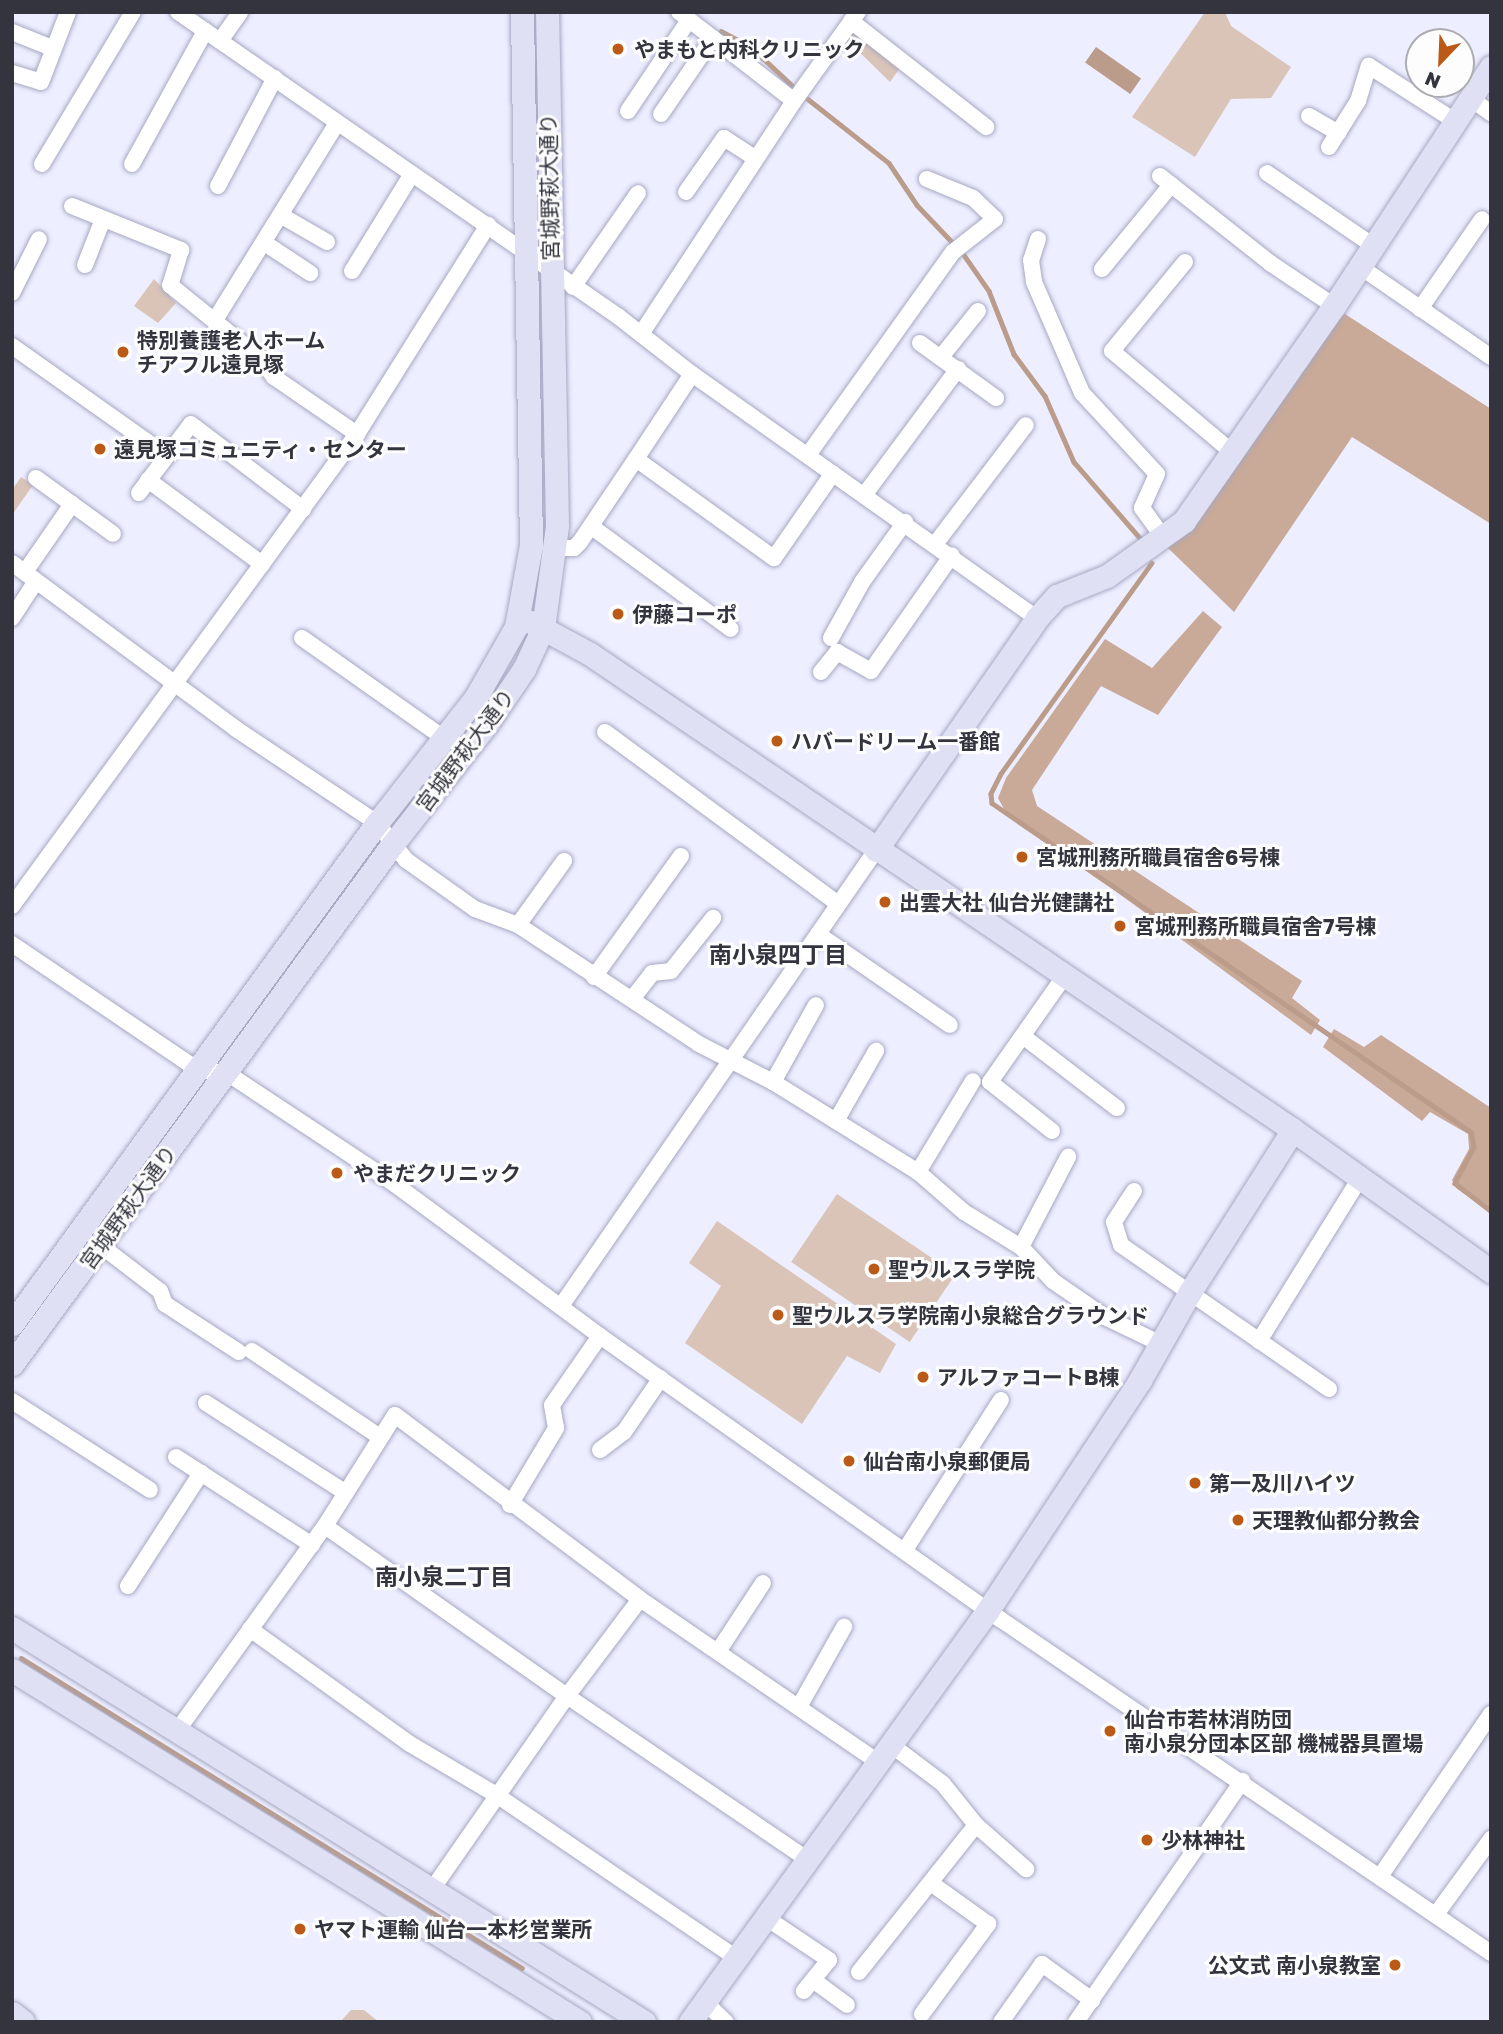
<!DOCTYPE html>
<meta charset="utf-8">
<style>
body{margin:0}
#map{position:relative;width:1503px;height:2034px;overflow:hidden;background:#edeeff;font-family:"Golos Text","Noto Sans JP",sans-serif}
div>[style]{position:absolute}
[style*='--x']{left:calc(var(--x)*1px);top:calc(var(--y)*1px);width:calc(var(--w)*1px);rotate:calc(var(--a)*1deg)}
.green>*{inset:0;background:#dac4b8;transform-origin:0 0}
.forest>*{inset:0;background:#c9a998}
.water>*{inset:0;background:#bb9c8b;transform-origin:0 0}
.stream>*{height:4.5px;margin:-2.25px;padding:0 2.25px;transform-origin:2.25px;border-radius:2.25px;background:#bb9c8b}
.roads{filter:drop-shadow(0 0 2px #a6a8c2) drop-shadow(0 0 2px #a6a8c2)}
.street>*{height:16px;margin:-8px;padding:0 8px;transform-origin:8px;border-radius:8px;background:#fff}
.secondary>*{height:23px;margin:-11.5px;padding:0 11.5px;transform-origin:11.5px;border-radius:11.5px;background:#e0e0f4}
.dots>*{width:19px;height:19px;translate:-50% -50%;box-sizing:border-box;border:4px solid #fdfdfd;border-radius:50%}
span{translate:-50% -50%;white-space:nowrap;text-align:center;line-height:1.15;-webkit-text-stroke:6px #fdfdfd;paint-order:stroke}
.poi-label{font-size:21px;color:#33343e;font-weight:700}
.left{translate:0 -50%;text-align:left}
.right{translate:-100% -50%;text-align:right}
.street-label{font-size:21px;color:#33343e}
.neighbourhood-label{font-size:23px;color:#33343e;font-weight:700}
.frame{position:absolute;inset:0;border:14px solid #33343e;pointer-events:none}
.north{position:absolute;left:1405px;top:28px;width:70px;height:70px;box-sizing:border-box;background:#fdfdfd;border:2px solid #acadb1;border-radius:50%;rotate:203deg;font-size:19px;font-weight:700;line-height:28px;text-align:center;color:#33343e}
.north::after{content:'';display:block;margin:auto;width:24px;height:32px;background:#ba5a16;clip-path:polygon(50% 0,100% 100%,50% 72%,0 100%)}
</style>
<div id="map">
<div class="green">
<i style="clip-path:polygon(1205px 12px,1225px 12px,1231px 26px,1291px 67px,1271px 98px,1231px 99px,1195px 157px,1132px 117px)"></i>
<i style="clip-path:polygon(851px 27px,902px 65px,890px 82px,845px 38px)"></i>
<i style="clip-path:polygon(154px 279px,176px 303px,158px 323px,134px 306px)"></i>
<i style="clip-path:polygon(21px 477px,33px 485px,12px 515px,12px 490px)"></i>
<i style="left:837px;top:1194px;width:143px;height:82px;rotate:34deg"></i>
<i style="clip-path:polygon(717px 1221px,896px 1344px,880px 1373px,847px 1356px,802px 1424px,685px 1343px,721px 1286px,689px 1263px)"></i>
<i style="clip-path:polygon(351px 2010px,364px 2010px,379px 2022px,340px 2022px)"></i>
</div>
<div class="forest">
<i style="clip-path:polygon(1342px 312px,1491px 409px,1491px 524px,1352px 437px,1234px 612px,1168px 548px)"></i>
<i style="clip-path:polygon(1203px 611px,1222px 627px,1158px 715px,1101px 686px,1032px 790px,1037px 806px,1302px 981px,1292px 998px,1320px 1020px,1311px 1035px,1004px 809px,998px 798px,1006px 778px,1105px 639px,1152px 668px)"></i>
<i style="clip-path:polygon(1334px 1029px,1364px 1047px,1381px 1035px,1491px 1108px,1491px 1213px,1456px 1188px,1452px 1180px,1469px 1149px,1468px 1134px,1430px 1112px,1422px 1121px,1323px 1047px)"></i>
</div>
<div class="water">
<i style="left:1096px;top:47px;width:55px;height:19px;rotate:35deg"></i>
</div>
<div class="stream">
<i style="--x:721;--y:31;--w:34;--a:28"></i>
<i style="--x:751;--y:47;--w:62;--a:43"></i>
<i style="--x:808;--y:99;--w:103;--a:38.3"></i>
<i style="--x:889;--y:163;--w:50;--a:56.3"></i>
<i style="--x:917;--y:205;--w:52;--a:46.5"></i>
<i style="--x:964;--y:255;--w:44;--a:55.2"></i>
<i style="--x:989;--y:291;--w:68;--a:68.4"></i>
<i style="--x:1014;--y:354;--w:52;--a:53.6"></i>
<i style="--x:1045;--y:396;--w:72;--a:66.3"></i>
<i style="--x:1074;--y:462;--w:102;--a:49"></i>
<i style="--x:1152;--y:563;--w:259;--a:125.6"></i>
<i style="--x:1001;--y:774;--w:22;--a:117"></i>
<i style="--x:991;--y:794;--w:9;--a:84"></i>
<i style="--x:992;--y:803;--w:581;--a:34.48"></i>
<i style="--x:1471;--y:1132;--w:15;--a:79"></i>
<i style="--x:1474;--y:1147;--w:41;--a:117.8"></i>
<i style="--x:1455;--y:1183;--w:46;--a:37.9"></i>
<i style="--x:21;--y:1658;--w:589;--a:31.75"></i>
</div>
<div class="roads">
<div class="street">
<i style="--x:178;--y:12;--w:536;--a:34.67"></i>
<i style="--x:619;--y:317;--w:93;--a:38"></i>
<i style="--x:692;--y:374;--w:423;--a:35.3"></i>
<i style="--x:679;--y:12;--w:145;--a:37.7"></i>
<i style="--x:851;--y:21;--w:172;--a:38.1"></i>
<i style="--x:12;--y:32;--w:43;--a:21.8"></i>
<i style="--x:220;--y:41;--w:35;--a:-55"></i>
<i style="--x:12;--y:73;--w:30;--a:17"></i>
<i style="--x:41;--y:82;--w:75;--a:-68.9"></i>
<i style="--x:1470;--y:98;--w:26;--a:36"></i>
<i style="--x:628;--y:111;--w:110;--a:-56.2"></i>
<i style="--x:661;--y:114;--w:92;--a:-55.6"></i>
<i style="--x:1309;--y:116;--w:34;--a:30"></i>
<i style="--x:1329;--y:147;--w:54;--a:-57.8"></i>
<i style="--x:1358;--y:101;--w:37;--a:-73"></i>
<i style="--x:1369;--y:66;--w:102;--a:32.6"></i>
<i style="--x:42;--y:164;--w:177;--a:-59.1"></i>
<i style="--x:132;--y:164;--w:152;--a:-61.2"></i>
<i style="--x:1267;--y:173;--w:127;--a:34.4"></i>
<i style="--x:1160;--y:176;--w:140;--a:38.3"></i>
<i style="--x:1270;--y:263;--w:77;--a:33.9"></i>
<i style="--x:218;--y:186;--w:122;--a:-62.2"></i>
<i style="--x:686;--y:192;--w:66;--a:-54.9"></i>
<i style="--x:724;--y:138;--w:37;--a:33"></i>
<i style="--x:72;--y:206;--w:118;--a:22"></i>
<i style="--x:181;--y:250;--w:37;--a:107"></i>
<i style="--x:170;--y:285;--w:116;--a:39"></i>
<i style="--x:260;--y:358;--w:24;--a:54"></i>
<i style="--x:274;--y:377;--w:101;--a:34.5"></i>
<i style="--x:282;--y:216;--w:52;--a:30"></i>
<i style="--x:1038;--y:239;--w:22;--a:108"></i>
<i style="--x:1031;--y:260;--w:22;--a:82"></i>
<i style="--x:1034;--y:282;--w:121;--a:66.6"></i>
<i style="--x:1082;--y:393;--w:110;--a:47.2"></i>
<i style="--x:1157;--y:474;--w:37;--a:114"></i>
<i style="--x:1142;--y:508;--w:37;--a:54"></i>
<i style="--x:266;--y:244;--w:53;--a:33.4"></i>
<i style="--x:1185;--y:262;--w:115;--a:129.4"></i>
<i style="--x:1112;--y:351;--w:157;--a:40.1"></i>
<i style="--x:85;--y:265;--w:49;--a:-68.6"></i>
<i style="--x:1359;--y:266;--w:160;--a:34.6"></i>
<i style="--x:1102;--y:269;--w:109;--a:-50.6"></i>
<i style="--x:352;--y:271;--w:114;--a:-58.3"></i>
<i style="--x:573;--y:287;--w:114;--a:-55.3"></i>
<i style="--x:12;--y:293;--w:60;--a:-63.4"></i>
<i style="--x:1420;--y:309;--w:109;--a:-55.4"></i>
<i style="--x:215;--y:320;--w:232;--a:-58.2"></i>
<i style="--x:641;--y:334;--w:279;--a:-56.7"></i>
<i style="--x:794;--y:101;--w:110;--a:-54.3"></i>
<i style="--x:920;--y:343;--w:94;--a:35.9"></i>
<i style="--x:12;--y:346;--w:189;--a:35.3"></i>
<i style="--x:941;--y:357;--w:59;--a:-51.2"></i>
<i style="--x:692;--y:374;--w:102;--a:123.4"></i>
<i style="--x:636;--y:459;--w:170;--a:35.7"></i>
<i style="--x:774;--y:558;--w:103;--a:-55.2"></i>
<i style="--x:808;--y:455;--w:249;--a:-54.5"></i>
<i style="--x:953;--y:252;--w:53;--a:-38.2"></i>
<i style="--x:995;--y:219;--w:30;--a:-136"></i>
<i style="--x:973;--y:198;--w:50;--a:-157.6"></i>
<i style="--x:36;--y:478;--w:95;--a:36"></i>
<i style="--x:148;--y:480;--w:142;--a:36.4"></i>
<i style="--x:139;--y:493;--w:86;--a:-53"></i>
<i style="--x:191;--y:424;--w:141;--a:37.2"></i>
<i style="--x:865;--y:494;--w:156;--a:-53.4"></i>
<i style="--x:592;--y:527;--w:172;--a:36.3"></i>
<i style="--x:936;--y:543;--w:148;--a:-52.7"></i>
<i style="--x:557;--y:548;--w:17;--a:0"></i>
<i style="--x:574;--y:548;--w:8;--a:-45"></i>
<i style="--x:580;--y:542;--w:100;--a:-56"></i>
<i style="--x:12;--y:563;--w:279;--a:36.5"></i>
<i style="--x:236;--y:729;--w:169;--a:33.7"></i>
<i style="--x:377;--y:823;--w:47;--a:51.9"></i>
<i style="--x:406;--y:860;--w:85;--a:35.4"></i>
<i style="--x:475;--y:909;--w:46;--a:20.4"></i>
<i style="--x:518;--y:925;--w:217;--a:33.3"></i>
<i style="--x:699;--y:1044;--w:83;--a:27.2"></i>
<i style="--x:773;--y:1082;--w:171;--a:31.8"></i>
<i style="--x:918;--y:1172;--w:61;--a:41"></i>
<i style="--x:964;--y:1212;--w:67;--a:31.6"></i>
<i style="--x:1021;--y:1247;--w:47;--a:46.7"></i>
<i style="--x:1053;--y:1281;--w:63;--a:34.7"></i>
<i style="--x:1105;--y:1317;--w:60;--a:25.7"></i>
<i style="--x:25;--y:572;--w:83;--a:-55.3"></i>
<i style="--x:12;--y:618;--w:44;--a:-57"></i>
<i style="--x:302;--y:638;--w:174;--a:35.2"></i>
<i style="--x:831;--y:638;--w:64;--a:-61"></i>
<i style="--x:862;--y:582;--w:74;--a:-54.4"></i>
<i style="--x:821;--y:672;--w:26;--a:-51"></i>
<i style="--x:837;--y:652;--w:39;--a:29"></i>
<i style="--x:871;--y:671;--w:141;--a:-55.1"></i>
<i style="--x:605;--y:732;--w:288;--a:36.4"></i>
<i style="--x:12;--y:906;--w:585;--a:-53.84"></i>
<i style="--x:357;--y:434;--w:247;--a:-57.9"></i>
<i style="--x:518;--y:925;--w:79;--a:-54.3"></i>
<i style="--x:818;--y:934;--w:160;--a:34.6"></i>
<i style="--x:12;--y:944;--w:225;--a:34.1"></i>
<i style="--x:198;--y:1070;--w:29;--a:6"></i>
<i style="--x:227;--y:1073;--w:203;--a:33.5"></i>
<i style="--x:396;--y:1185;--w:254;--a:36.5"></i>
<i style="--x:600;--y:1336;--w:490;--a:35.3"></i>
<i style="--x:1000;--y:1619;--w:594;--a:34.23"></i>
<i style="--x:594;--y:977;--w:149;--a:-54.3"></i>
<i style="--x:632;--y:999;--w:33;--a:-52"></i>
<i style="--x:652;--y:973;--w:19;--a:-6"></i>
<i style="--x:671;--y:971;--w:68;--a:-51.6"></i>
<i style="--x:1024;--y:1037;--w:117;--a:37.4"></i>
<i style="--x:773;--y:1082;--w:88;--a:-60.8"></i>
<i style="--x:836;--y:1121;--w:81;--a:-60.3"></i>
<i style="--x:1052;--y:1131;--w:79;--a:-141.7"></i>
<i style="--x:990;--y:1082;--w:127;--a:-54.9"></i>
<i style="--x:918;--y:1172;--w:106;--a:-58.9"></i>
<i style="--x:1134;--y:1191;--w:37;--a:123"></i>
<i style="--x:1114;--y:1222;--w:24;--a:73"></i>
<i style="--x:1121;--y:1245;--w:253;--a:34.7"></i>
<i style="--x:100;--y:1245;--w:76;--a:37.5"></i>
<i style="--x:160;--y:1291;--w:14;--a:69"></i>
<i style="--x:165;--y:1304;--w:88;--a:33"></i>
<i style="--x:1021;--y:1247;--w:102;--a:-62.4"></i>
<i style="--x:561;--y:1306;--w:554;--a:-55.36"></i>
<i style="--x:1259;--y:1341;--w:190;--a:-58.2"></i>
<i style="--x:252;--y:1351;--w:154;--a:33.9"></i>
<i style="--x:12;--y:1401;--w:164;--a:32.8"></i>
<i style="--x:206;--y:1403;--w:166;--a:32.7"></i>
<i style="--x:600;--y:1450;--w:30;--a:-37"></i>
<i style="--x:624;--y:1432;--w:65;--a:-55.6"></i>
<i style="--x:176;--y:1457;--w:162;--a:32.9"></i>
<i style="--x:510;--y:1505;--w:90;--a:-59.1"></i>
<i style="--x:556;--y:1428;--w:23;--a:-100"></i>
<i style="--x:552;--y:1405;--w:84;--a:-55.2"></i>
<i style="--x:325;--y:1526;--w:296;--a:35.1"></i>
<i style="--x:567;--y:1696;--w:121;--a:-53"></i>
<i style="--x:905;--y:1550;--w:178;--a:-57.4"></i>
<i style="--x:128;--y:1586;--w:135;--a:-57.1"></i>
<i style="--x:250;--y:1629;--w:197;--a:35.7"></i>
<i style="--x:410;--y:1744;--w:99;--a:30.5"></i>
<i style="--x:495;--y:1794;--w:292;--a:34.2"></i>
<i style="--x:719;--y:1650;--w:80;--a:-56.7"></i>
<i style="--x:800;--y:1705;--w:90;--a:-60.6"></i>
<i style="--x:177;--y:1731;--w:253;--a:-54.2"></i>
<i style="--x:325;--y:1526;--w:131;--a:-57.8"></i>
<i style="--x:395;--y:1415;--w:306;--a:36.9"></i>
<i style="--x:640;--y:1599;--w:287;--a:34.4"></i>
<i style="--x:890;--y:1744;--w:66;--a:37"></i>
<i style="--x:943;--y:1784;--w:53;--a:51.2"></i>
<i style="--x:976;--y:1825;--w:67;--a:41.3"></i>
<i style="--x:1381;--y:1875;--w:195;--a:-55.7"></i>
<i style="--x:433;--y:1888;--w:234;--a:-55.1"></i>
<i style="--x:567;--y:1696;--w:290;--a:34.2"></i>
<i style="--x:1437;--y:1913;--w:92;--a:-53.9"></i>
<i style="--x:765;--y:1917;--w:77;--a:33.9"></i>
<i style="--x:829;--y:1960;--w:40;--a:129"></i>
<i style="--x:859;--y:1972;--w:188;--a:-51.5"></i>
<i style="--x:813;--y:1980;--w:42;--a:36.3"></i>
<i style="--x:705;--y:2002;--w:29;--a:44"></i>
<i style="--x:922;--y:2014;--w:112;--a:-53.7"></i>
<i style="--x:988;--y:1924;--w:70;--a:-144.3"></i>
<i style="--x:1001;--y:2022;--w:71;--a:-54.7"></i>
<i style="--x:1042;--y:1964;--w:62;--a:35.8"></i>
<i style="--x:1076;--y:2022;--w:293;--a:-55.4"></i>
</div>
<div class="secondary">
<i style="--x:531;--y:622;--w:67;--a:28.5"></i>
<i style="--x:590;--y:654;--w:849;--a:34.1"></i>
<i style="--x:1293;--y:1130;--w:243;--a:35.5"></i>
<i style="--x:876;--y:850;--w:282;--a:-55.2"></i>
<i style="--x:1037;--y:618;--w:30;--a:-48"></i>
<i style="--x:1057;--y:596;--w:54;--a:-21.8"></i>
<i style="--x:1107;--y:576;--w:95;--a:-35.5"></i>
<i style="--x:1184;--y:521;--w:262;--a:-55.1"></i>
<i style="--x:1334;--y:306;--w:286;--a:-56.7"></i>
<i style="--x:12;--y:1324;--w:620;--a:-53.93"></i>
<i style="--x:377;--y:823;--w:160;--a:-51.8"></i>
<i style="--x:476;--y:697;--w:81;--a:-60.3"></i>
<i style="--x:516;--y:627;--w:83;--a:-79.6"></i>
<i style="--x:531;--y:545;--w:533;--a:-90.97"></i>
<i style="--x:12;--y:1364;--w:643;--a:-53.79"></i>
<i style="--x:392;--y:845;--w:156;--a:-52"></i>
<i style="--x:488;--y:722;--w:64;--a:-55.8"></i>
<i style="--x:524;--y:669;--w:45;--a:-65.1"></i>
<i style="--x:543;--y:628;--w:103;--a:-82.2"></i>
<i style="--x:557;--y:526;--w:514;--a:-91.11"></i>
<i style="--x:12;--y:1628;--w:745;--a:31.94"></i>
<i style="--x:12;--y:1670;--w:668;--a:31.79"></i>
<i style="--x:12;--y:2013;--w:14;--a:39"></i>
<i style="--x:690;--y:2022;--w:508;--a:-54.12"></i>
<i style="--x:988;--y:1610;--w:276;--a:-56.5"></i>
<i style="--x:1140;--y:1380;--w:101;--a:-60.4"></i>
<i style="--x:1190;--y:1292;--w:192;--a:-57.6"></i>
</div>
</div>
<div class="dots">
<i style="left:618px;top:49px;background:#ba5a16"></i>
<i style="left:123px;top:352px;background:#ba5a16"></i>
<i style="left:100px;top:449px;background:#ba5a16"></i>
<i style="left:618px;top:614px;background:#ba5a16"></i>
<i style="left:777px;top:741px;background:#ba5a16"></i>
<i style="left:1022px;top:857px;background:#ba5a16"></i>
<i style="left:885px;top:902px;background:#ba5a16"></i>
<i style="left:1120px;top:926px;background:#ba5a16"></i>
<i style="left:337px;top:1173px;background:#ba5a16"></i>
<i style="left:874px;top:1269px;background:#ba5a16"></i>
<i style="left:778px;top:1315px;background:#ba5a16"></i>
<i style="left:923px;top:1377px;background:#ba5a16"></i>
<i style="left:849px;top:1461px;background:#ba5a16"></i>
<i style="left:1195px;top:1483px;background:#ba5a16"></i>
<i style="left:1238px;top:1520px;background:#ba5a16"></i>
<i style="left:1110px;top:1731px;background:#ba5a16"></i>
<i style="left:1147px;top:1840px;background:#ba5a16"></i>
<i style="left:300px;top:1929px;background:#ba5a16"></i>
<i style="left:1395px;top:1965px;background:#ba5a16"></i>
</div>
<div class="poi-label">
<span class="left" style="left:634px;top:49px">やまもと内科クリニック</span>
<span class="left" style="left:137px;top:352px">特別養護老人ホーム<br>チアフル遠見塚</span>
<span class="left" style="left:114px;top:449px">遠見塚コミュニティ・センター</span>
<span class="left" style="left:632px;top:614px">伊藤コーポ</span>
<span class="left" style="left:791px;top:741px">ハバードリーム一番館</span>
<span class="left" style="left:1036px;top:857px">宮城刑務所職員宿舎6号棟</span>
<span class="left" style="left:899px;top:902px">出雲大社 仙台光健講社</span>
<span class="left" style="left:1134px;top:926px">宮城刑務所職員宿舎7号棟</span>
<span class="left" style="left:353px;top:1173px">やまだクリニック</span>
<span class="left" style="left:888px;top:1269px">聖ウルスラ学院</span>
<span class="left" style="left:792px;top:1315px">聖ウルスラ学院南小泉総合グラウンド</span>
<span class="left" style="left:937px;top:1377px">アルファコートB棟</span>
<span class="left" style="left:863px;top:1461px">仙台南小泉郵便局</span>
<span class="left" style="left:1209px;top:1483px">第一及川ハイツ</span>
<span class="left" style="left:1252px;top:1520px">天理教仙都分教会</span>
<span class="left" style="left:1124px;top:1731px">仙台市若林消防団<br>南小泉分団本区部 機械器具置場</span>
<span class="left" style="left:1161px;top:1840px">少林神社</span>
<span class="left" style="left:314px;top:1929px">ヤマト運輸 仙台一本杉営業所</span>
<span class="right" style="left:1381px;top:1965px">公文式 南小泉教室</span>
</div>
<div class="street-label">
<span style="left:549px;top:187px;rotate:-91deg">宮城野萩大通り</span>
<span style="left:465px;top:750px;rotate:-53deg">宮城野萩大通り</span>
<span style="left:128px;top:1207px;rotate:-54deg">宮城野萩大通り</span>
</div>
<div class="neighbourhood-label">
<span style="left:778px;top:954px">南小泉四丁目</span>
<span style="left:444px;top:1576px">南小泉二丁目</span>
</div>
<div class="frame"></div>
<div class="north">N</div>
</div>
